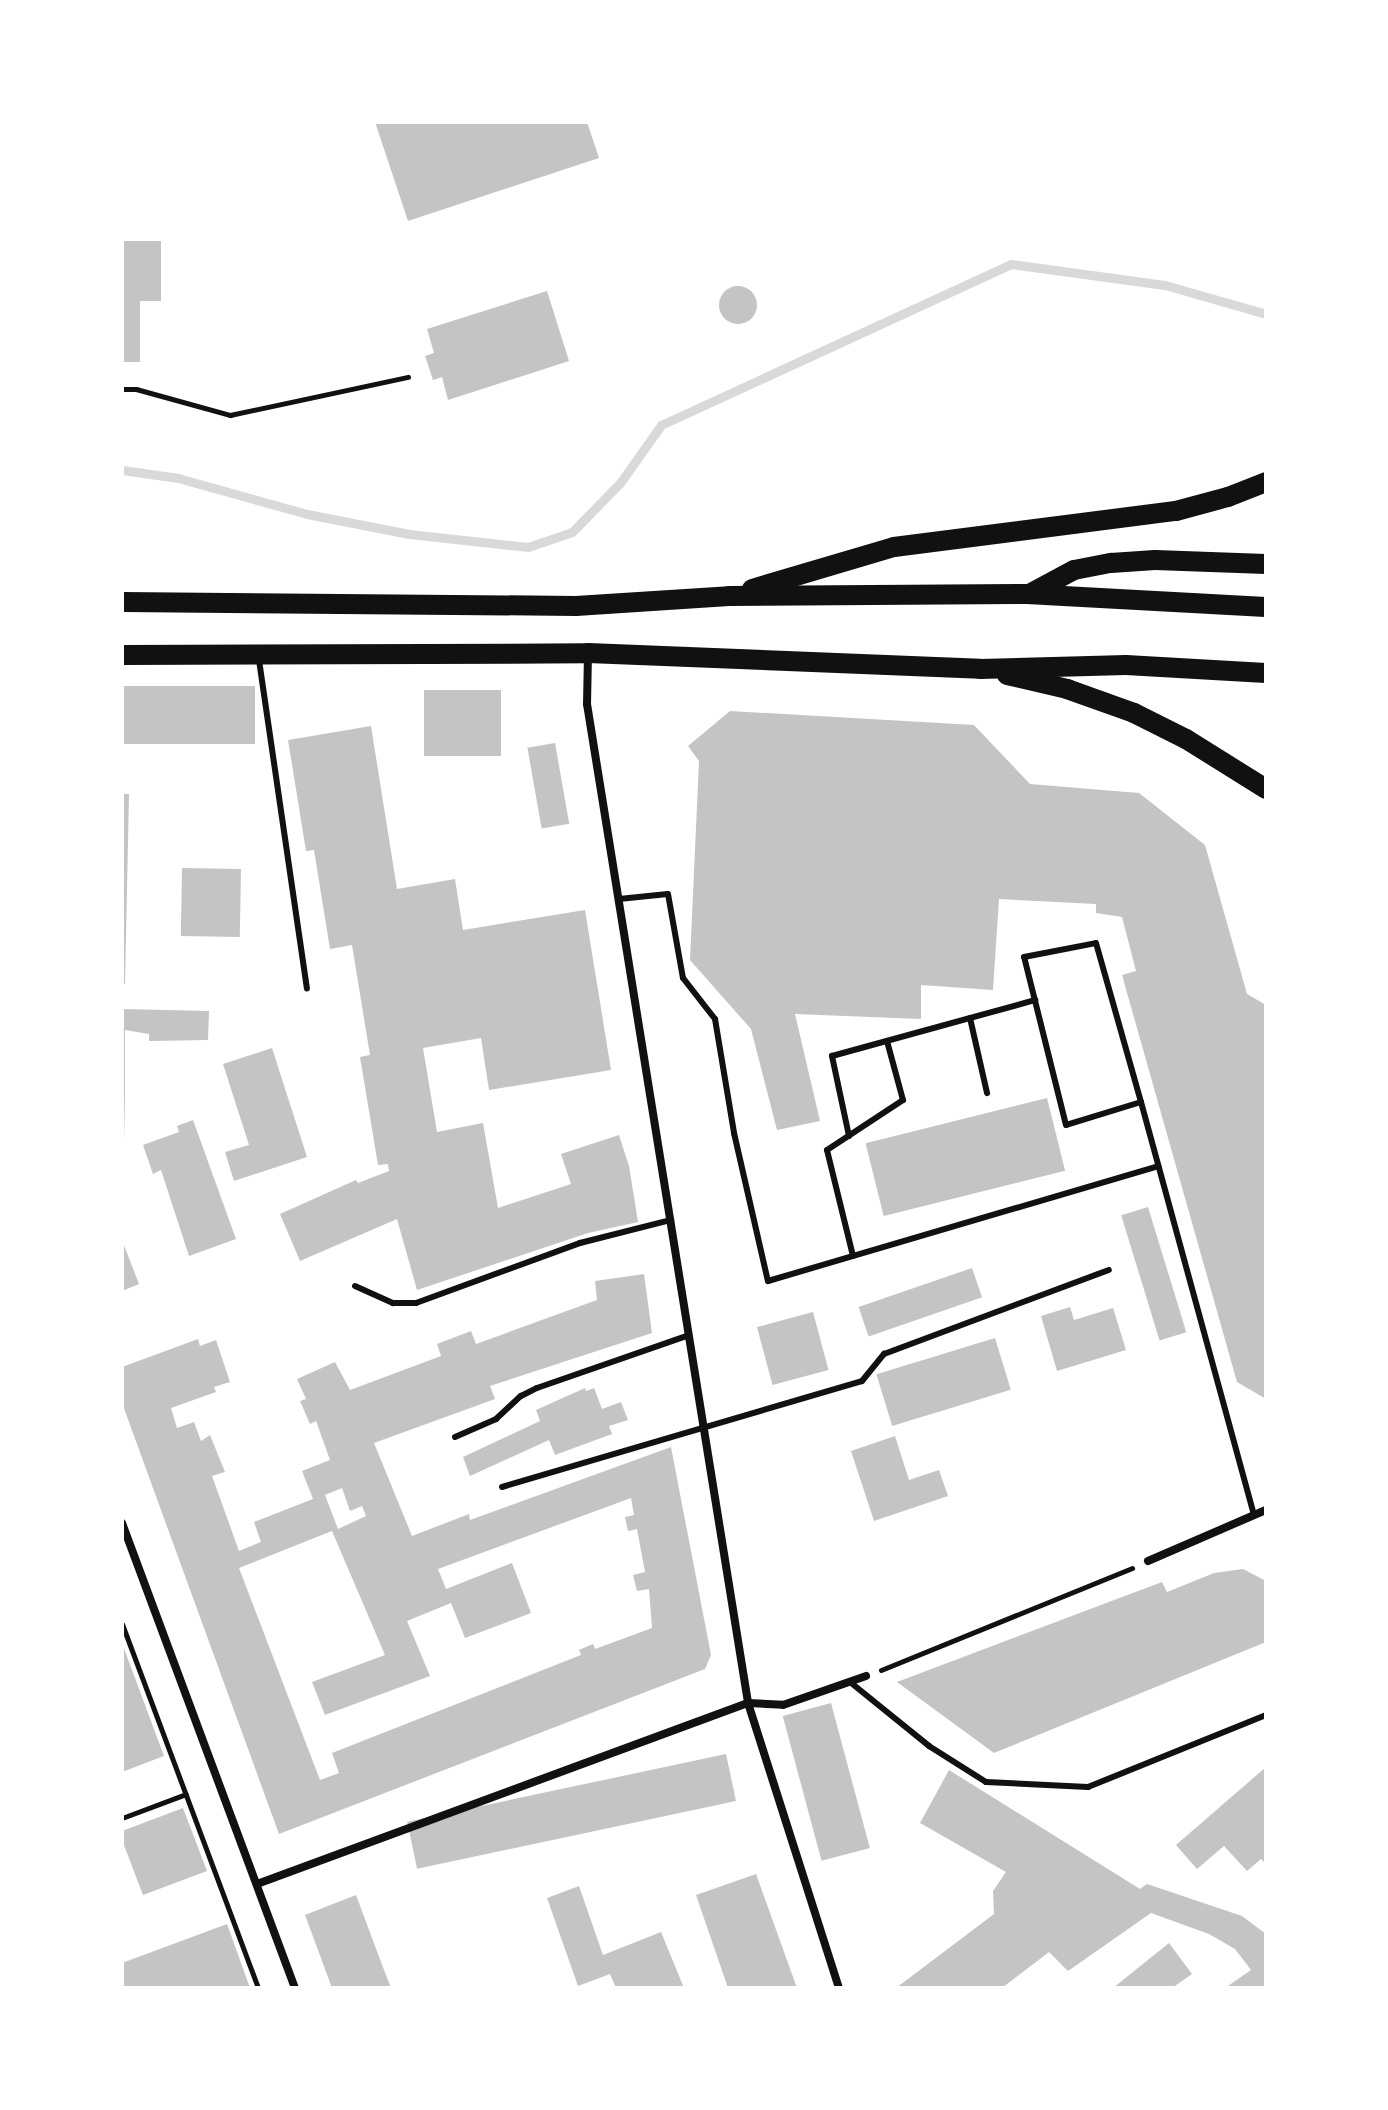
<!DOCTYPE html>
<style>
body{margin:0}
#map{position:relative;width:1388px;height:2110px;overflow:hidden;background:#fff;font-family:Poppins,sans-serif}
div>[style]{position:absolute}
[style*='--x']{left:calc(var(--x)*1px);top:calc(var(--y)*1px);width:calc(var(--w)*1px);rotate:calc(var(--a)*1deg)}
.stream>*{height:9px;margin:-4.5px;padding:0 4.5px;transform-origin:4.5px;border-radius:4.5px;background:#d9d9d9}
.building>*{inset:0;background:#c4c4c4;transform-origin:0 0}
.round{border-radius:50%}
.path>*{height:5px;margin:-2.5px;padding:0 2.5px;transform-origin:2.5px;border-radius:2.5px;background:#111}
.service>*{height:6px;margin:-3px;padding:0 3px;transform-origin:3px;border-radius:3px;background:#111}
.minor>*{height:8px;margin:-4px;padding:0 4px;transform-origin:4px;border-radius:4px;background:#111}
.primary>*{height:20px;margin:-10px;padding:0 10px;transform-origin:10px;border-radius:10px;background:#111}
span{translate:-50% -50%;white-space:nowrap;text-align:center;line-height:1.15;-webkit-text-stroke:8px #fff;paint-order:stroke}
.frame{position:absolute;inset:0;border:124px solid #fff;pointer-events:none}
</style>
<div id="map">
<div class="stream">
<i style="--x:122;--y:470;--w:57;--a:8.1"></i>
<i style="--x:178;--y:478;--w:134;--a:15.6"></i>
<i style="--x:307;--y:514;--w:104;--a:11.1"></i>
<i style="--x:409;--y:534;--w:120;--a:6.2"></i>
<i style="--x:528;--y:547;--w:46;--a:-18.8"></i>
<i style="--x:572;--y:532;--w:69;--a:-45.6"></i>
<i style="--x:620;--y:483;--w:71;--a:-54.7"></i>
<i style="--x:661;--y:425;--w:385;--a:-24.7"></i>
<i style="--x:1011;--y:264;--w:155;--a:7.8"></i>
<i style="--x:1165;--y:285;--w:105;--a:16"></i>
</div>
<div class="building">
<i style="clip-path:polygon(375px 122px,587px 122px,599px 158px,408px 221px)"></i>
<i style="clip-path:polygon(122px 241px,161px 241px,161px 301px,140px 301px,140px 362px,122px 362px)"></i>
<i class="round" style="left:719px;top:286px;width:38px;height:38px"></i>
<i style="clip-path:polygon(547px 291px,569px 361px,448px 400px,442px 377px,433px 380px,425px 356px,434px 353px,427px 329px)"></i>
<i style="left:122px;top:686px;width:133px;height:58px"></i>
<i style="left:501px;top:690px;width:66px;height:77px;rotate:90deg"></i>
<i style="clip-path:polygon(730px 711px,974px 725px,1030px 784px,1139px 793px,1205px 845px,1247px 994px,1266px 1005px,1266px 1399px,1237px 1382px,1122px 975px,1136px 971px,1122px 917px,1096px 913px,1096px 904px,999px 899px,993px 990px,921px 985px,921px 1019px,795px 1014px,820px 1121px,777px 1130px,751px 1029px,690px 960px,699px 761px,688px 746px)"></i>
<i style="clip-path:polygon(371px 726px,397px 889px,455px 879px,463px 930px,585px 910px,611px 1070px,489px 1090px,481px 1038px,423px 1048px,437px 1132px,483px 1123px,498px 1208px,571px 1184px,561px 1154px,619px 1135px,629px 1166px,638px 1222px,588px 1233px,417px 1290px,397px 1219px,300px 1261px,280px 1214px,356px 1180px,358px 1183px,389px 1171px,388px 1164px,378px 1165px,360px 1057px,370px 1055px,352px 945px,330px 949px,314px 850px,306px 851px,288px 740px)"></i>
<i style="left:555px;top:743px;width:82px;height:28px;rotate:80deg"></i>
<i style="clip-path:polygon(122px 794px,129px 794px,125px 984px,122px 984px)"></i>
<i style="left:182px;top:868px;width:59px;height:68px;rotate:1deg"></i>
<i style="clip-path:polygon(122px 1009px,209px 1011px,208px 1040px,149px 1041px,149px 1034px,125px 1030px,125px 1142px)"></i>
<i style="clip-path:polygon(272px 1048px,307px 1157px,234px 1181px,225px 1152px,249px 1145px,223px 1064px)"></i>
<i style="left:1047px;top:1098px;width:75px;height:187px;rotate:76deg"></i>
<i style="clip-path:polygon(193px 1120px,236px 1239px,189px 1256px,161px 1170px,153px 1174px,143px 1145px,179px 1132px,177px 1126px)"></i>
<i style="left:1148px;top:1207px;width:131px;height:28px;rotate:73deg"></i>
<i style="clip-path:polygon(122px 1240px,139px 1284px,122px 1291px)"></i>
<i style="left:972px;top:1268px;width:31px;height:120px;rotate:71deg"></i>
<i style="clip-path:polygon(evenodd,644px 1274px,652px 1333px,490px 1386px,495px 1399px,374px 1443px,412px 1536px,469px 1514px,470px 1520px,671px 1447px,711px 1655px,705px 1669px,279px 1834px,122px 1403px,122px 1367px,198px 1339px,200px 1346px,216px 1340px,230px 1382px,214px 1387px,216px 1392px,171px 1408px,177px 1428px,194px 1422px,201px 1441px,210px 1435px,225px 1472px,212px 1476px,239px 1551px,261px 1542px,254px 1522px,313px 1499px,302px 1471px,330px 1460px,316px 1421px,310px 1424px,300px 1401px,306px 1399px,297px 1379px,335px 1362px,350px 1390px,441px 1356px,437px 1344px,471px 1331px,476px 1344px,597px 1300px,595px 1281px,644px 1274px,342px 1488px,350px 1511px,362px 1506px,366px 1516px,338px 1529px,325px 1495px,342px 1488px,644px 1274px,631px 1498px,634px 1515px,625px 1517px,628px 1531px,637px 1529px,645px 1572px,633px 1575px,637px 1591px,649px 1589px,652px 1628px,595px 1649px,593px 1644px,579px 1650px,581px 1655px,332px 1753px,339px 1773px,320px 1780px,239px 1568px,332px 1531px,385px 1655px,312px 1682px,325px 1715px,430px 1676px,407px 1621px,451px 1603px,465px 1638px,531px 1613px,512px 1563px,446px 1589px,438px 1569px,631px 1498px)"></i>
<i style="clip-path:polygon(1070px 1307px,1074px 1320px,1113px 1308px,1126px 1350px,1057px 1371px,1041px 1316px)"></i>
<i style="left:813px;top:1312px;width:60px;height:58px;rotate:75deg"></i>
<i style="left:995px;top:1338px;width:54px;height:124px;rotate:73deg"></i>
<i style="clip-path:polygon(585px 1388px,586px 1391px,594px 1388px,602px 1409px,621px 1402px,628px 1420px,609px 1426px,612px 1434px,555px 1455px,549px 1440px,470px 1476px,463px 1457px,540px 1421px,536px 1410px)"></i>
<i style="clip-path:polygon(895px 1436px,909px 1480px,939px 1470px,948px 1496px,874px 1521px,851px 1451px)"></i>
<i style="clip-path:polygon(1243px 1569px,1266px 1581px,1266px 1642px,994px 1753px,897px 1682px,1162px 1582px,1167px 1592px,1214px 1573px)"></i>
<i style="clip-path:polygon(122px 1643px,164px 1756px,122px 1772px)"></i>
<i style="left:831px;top:1703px;width:150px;height:50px;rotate:75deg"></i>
<i style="left:726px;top:1754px;width:48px;height:326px;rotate:78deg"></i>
<i style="clip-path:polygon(1266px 1767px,1266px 1864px,1261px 1859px,1247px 1871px,1224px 1846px,1197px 1869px,1176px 1845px)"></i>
<i style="clip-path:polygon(949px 1770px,1140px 1889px,1147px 1884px,1242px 1916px,1266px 1934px,1266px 1988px,1225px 1988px,1251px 1970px,1235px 1949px,1209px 1934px,1151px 1913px,1068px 1971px,1049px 1952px,1002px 1988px,896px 1988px,994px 1914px,993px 1891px,1006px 1872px,920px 1823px)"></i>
<i style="clip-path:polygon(183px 1808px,207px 1871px,143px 1895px,122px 1840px,122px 1831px)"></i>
<i style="clip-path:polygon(756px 1874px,797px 1988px,728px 1988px,696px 1895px)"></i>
<i style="clip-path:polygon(579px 1886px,603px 1955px,661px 1932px,684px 1988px,616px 1988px,610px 1974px,578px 1986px,547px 1898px)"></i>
<i style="clip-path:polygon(356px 1895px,384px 1970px,391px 1988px,332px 1988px,305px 1915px)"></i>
<i style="clip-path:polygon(227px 1924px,250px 1988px,122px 1988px,122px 1963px)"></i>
<i style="clip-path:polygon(1169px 1943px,1192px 1974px,1172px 1988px,1113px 1988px)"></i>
</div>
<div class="path">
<i style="--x:122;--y:389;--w:14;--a:0"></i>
<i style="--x:136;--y:389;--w:98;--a:15.5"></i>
<i style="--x:230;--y:415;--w:182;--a:-12.1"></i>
<i style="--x:122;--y:1624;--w:389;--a:69.5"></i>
<i style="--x:881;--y:1670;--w:271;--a:-22.1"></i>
<i style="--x:122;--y:1818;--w:68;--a:-20.6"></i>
</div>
<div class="service">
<i style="--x:259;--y:660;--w:332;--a:81.7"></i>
<i style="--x:619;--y:899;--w:49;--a:-5.8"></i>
<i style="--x:668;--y:894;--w:85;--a:79.9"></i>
<i style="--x:683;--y:978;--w:52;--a:52"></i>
<i style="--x:715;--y:1019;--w:116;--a:80.5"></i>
<i style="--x:734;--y:1133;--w:152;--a:77.1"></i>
<i style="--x:768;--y:1281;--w:407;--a:-16.4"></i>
<i style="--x:970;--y:1018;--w:77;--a:77.2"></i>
<i style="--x:1141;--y:1102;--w:78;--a:163"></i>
<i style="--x:1066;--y:1125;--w:173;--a:-104"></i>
<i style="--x:1024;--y:957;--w:73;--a:-11"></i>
<i style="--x:1096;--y:943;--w:165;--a:74.2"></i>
<i style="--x:1141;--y:1102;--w:428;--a:74.7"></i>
<i style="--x:849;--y:1136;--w:82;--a:-102"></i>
<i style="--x:832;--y:1056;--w:211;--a:-15.4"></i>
<i style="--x:853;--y:1256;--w:109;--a:-103.8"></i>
<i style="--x:827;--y:1150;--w:91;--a:-33.3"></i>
<i style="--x:903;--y:1100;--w:61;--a:-105.2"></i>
<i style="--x:355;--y:1286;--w:42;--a:24.1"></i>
<i style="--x:393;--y:1303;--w:23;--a:0"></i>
<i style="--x:416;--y:1303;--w:175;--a:-20.1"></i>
<i style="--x:580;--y:1243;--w:94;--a:-14.2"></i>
<i style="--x:455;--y:1437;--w:45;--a:-23.7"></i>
<i style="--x:496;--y:1419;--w:34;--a:-43"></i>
<i style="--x:521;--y:1396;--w:18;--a:-27"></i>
<i style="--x:537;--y:1388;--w:161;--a:-19.2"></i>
<i style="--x:502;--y:1487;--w:375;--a:-16.4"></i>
<i style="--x:862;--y:1381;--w:35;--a:-51"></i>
<i style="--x:884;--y:1354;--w:240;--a:-20.5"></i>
<i style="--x:850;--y:1682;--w:102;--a:39"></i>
<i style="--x:929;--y:1746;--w:67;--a:32.3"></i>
<i style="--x:986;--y:1782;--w:102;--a:2.8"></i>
<i style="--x:1088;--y:1787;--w:192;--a:-22"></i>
</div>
<div class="minor">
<i style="--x:588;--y:653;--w:51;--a:91.1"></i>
<i style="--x:587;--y:704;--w:1012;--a:80.84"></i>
<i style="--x:748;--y:1703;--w:299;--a:72.3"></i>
<i style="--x:122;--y:1523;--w:496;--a:69.6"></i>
<i style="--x:1148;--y:1561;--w:129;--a:-23.4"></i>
<i style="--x:257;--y:1884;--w:523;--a:-20.24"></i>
<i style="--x:748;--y:1703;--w:35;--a:3"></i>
<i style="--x:783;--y:1705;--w:88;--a:-19.3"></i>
</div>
<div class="primary">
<i style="--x:752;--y:589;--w:148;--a:-16.5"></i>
<i style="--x:894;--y:547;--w:284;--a:-7.3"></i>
<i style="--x:1176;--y:511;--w:54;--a:-15.1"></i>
<i style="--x:1228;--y:497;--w:41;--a:-21.5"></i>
<i style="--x:1031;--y:593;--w:49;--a:-28.1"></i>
<i style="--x:1074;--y:570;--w:38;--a:-11"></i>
<i style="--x:1111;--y:563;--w:44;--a:-3.9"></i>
<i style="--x:1155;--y:560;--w:111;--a:2.1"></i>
<i style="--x:122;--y:602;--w:454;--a:0.5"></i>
<i style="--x:576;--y:606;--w:153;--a:-3.7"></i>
<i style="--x:729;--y:596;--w:298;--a:-0.4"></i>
<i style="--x:1027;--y:594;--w:239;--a:3.1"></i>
<i style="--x:122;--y:655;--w:466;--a:-0.2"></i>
<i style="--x:588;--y:653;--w:392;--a:2.3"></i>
<i style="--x:980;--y:669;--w:146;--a:-1.6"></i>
<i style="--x:1126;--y:665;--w:140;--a:3.3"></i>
<i style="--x:1007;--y:675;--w:62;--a:13.1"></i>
<i style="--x:1067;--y:689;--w:71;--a:19.7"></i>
<i style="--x:1134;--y:713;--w:58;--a:26.6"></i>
<i style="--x:1186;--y:739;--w:94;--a:32"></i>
</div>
<div class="frame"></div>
</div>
